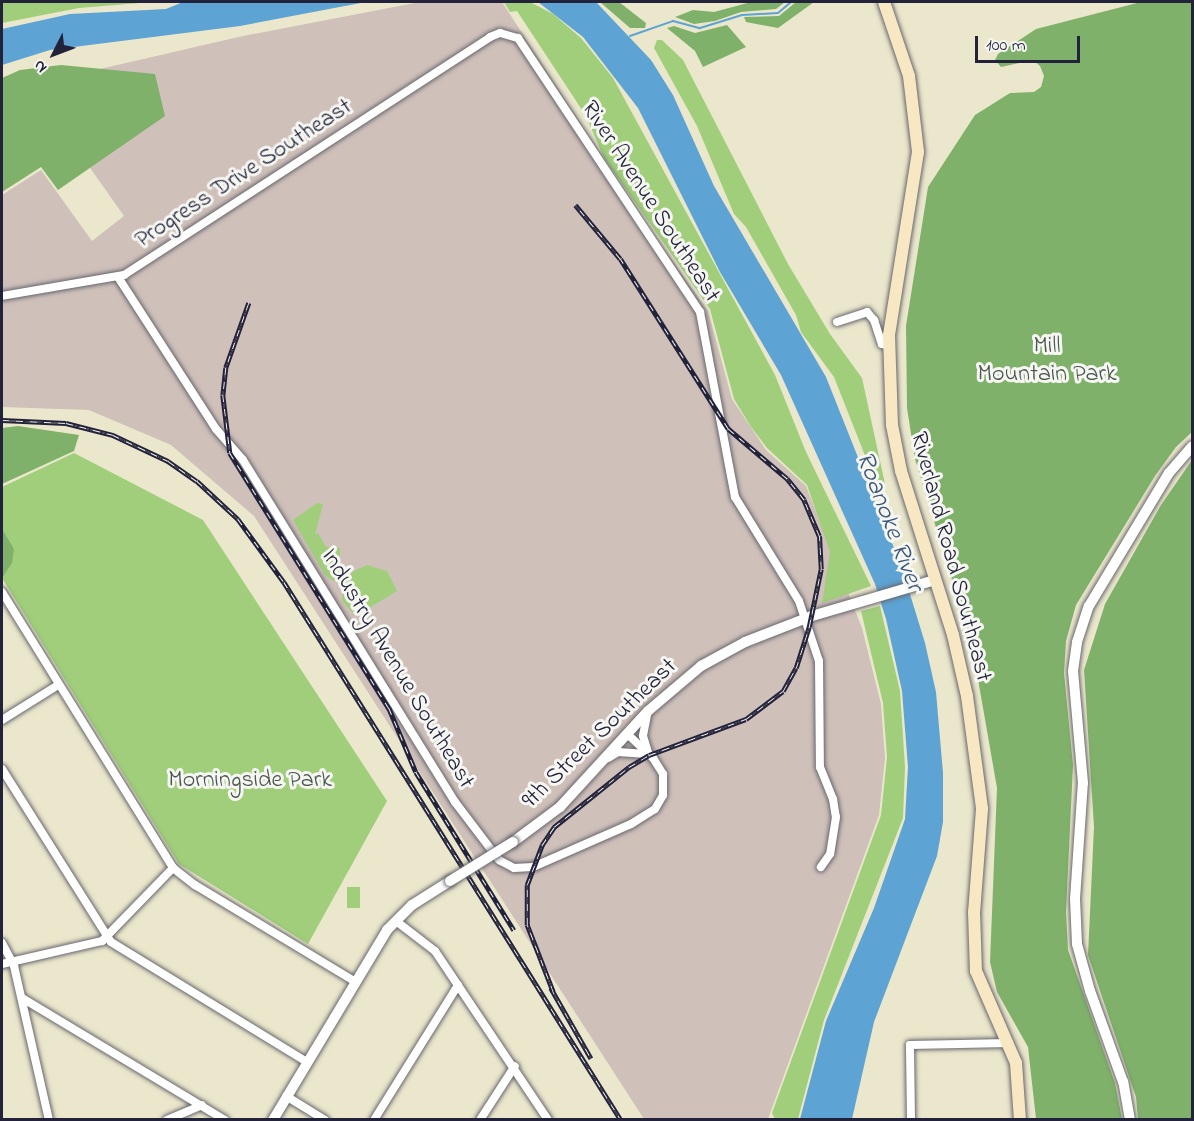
<!DOCTYPE html>
<style>
body{margin:0}
#map{position:relative;width:1194px;height:1121px;overflow:hidden;background:#ebe7cc;font-family:"Indie Flower",sans-serif}
div>[style]{position:absolute}
[style*='--x']{left:calc(var(--x)*1px);top:calc(var(--y)*1px);width:calc(var(--w)*1px);rotate:calc(var(--a)*1deg)}
.industrial>*{inset:0;background:#cfc0ba}
.green>*{inset:0;background:#a0ce7b;transform-origin:0 0}
.forest>*{inset:0;background:#80b16b}
.water>*{inset:0;background:#5da3d3}
.stream>*{height:2px;margin:-1px;padding:0 1px;transform-origin:1px;border-radius:1px;background:#5da3d3}
.roads{filter:drop-shadow(0 0 2px #68676e) drop-shadow(0 0 2px #68676e)}
.minor>*{height:8px;margin:-4px;padding:0 4px;transform-origin:4px;border-radius:4px;background:#fff}
.tertiary>*{height:10px;margin:-5px;padding:0 5px;transform-origin:5px;border-radius:5px;background:#fff}
.secondary>*{height:12px;margin:-6px;padding:0 6px;transform-origin:6px;border-radius:6px;background:#f8e7c3}
.rail>*{height:4.5px;margin-top:-2.25px;transform-origin:0;background:repeating-linear-gradient(90deg,#f6f6f2 0 7px,#22223b 0 14px);box-sizing:border-box;border-block:2px solid #22223b}
.bridges{filter:drop-shadow(0 0 2px #68676e) drop-shadow(0 0 2px #68676e)}
.tertiary-bridge>*{height:10px;margin:-5px;padding:0 5px;transform-origin:5px;border-radius:5px;background:#fff}
span{translate:-50% -50%;white-space:nowrap;text-align:center;line-height:1.15;-webkit-text-stroke:6px #f6f6f2;paint-order:stroke}
.street-label{font-size:24px;color:#22223b}
.park-label{font-size:24px;color:#48564e}
.water-label{font-size:26px;color:#3a5678;font-style:italic}
.frame{position:absolute;inset:0;border:3px solid #22223b;pointer-events:none}
.north{position:absolute;left:24px;top:24px;width:60px;height:60px;-webkit-text-stroke:4px #f6f6f2;paint-order:stroke;rotate:228deg;font-size:16px;font-weight:700;line-height:24px;text-align:center;color:#22223b}
.north::after{content:'';display:block;margin:auto;width:21px;height:27px;background:#22223b;clip-path:polygon(50% 0,100% 100%,50% 72%,0 100%)}
.scale{position:absolute;left:975px;top:36px;width:105px;height:27px;box-sizing:border-box;border:3px solid #22223b;border-top:0;padding-left:8px;font-size:18px;line-height:21px;white-space:nowrap;color:#22223b;-webkit-text-stroke:4px #f6f6f2;paint-order:stroke}
</style>
<div id="map">
<div class="industrial">
<i style="clip-path:polygon(420px 2px,502px 2px,640px 215px,708px 311px,732px 399px,766px 450px,806px 486px,862px 628px,881px 704px,885px 758px,879px 815px,768px 1119px,644px 1119px,254px 516px,171px 445px,89px 410px,2px 407px,2px 195px,41px 170px,92px 241px,124px 216px,76px 148px,100px 69px,243px 36px)"></i>
</div>
<div class="green">
<i style="clip-path:polygon(2px 2px,152px 2px,79px 8px,2px 23px)"></i>
<i style="clip-path:polygon(504px 2px,530px 2px,553px 14px,581px 38px,613px 78px,775px 375px,806px 452px,871px 586px,822px 603px,830px 552px,807px 485px,767px 448px,751px 427px,734px 399px,710px 309px,604px 158px,586px 116px,517px 11px,510px 12px)"></i>
<i style="clip-path:polygon(657px 40px,662px 40px,683px 60px,788px 264px,830px 334px,862px 378px,885px 484px,877px 486px,834px 377px,801px 332px,796px 315px,746px 227px,734px 214px,697px 126px,654px 48px)"></i>
<i style="clip-path:polygon(74px 453px,203px 520px,387px 801px,308px 944px,179px 864px,2px 578px,2px 487px)"></i>
<i style="clip-path:polygon(317px 503px,323px 504px,315px 535px,318px 533px,326px 547px,340px 548px,339px 573px,333px 581px,325px 575px,293px 520px)"></i>
<i style="clip-path:polygon(367px 565px,387px 571px,397px 591px,364px 611px,352px 612px,342px 601px,343px 585px,352px 572px)"></i>
<i style="clip-path:polygon(880px 606px,900px 691px,905px 767px,903px 818px,824px 1020px,798px 1119px,775px 1119px,772px 1113px,881px 815px,887px 757px,883px 703px,861px 611px)"></i>
<i style="left:347px;top:887px;width:13px;height:21px"></i>
</div>
<div class="forest">
<i style="clip-path:polygon(600px 2px,619px 2px,646px 23px,645px 28px,630px 28px)"></i>
<i style="clip-path:polygon(751px 2px,785px 2px,776px 9px,741px 12px,715px 21px,694px 24px,675px 17px,693px 10px,714px 12px)"></i>
<i style="clip-path:polygon(796px 2px,814px 2px,778px 28px,746px 22px,744px 17px,779px 16px)"></i>
<i style="clip-path:polygon(1141px 2px,1192px 2px,1192px 432px,1176px 447px,1155px 476px,1076px 605px,1066px 641px,1064px 673px,1073px 765px,1066px 912px,1068px 950px,1115px 1083px,1122px 1119px,1036px 1119px,1028px 1047px,997px 992px,990px 962px,997px 788px,972px 645px,915px 459px,907px 408px,906px 326px,928px 187px,975px 115px,1010px 93px,1034px 92px,1041px 87px,1044px 76px,1040px 66px,1033px 60px,1001px 67px,995px 60px,998px 54px,1036px 29px)"></i>
<i style="clip-path:polygon(727px 25px,746px 47px,703px 67px,695px 51px,667px 28px,674px 26px,695px 33px)"></i>
<i style="clip-path:polygon(61px 65px,155px 74px,165px 116px,58px 190px,41px 167px,2px 192px,2px 78px,20px 70px)"></i>
<i style="clip-path:polygon(18px 426px,79px 435px,74px 451px,2px 484px,2px 428px)"></i>
<i style="clip-path:polygon(1192px 460px,1192px 1119px,1138px 1119px,1136px 1097px,1088px 955px,1094px 827px,1084px 670px,1105px 604px,1161px 505px)"></i>
<i style="clip-path:polygon(2px 529px,14px 549px,12px 563px,2px 578px)"></i>
</div>
<div class="water">
<i style="clip-path:polygon(183px 2px,366px 2px,240px 26px,50px 50px,2px 65px,2px 29px,70px 14px,166px 9px)"></i>
<i style="clip-path:polygon(538px 2px,596px 2px,651px 60px,673px 95px,714px 186px,826px 377px,902px 568px,925px 643px,936px 692px,943px 773px,943px 822px,937px 856px,874px 1022px,852px 1119px,800px 1119px,826px 1021px,874px 908px,905px 819px,908px 767px,902px 691px,886px 619px,875px 584px,781px 375px,720px 272px,638px 108px,583px 37px)"></i>
</div>
<div class="stream">
<i style="--x:630;--y:36;--w:46;--a:-19.2"></i>
<i style="--x:673;--y:21;--w:28;--a:15"></i>
<i style="--x:700;--y:28;--w:44;--a:-17.2"></i>
<i style="--x:742;--y:15;--w:36;--a:-3"></i>
<i style="--x:778;--y:13;--w:17;--a:-40"></i>
</div>
<div class="roads">
<div class="minor">
<i style="--x:118;--y:277;--w:181;--a:57.2"></i>
<i style="--x:216;--y:429;--w:41;--a:48.9"></i>
<i style="--x:243;--y:460;--w:402;--a:58.2"></i>
<i style="--x:455;--y:802;--w:73;--a:52.8"></i>
<i style="--x:499;--y:860;--w:17;--a:28"></i>
<i style="--x:514;--y:868;--w:19;--a:-3"></i>
<i style="--x:533;--y:867;--w:107;--a:-23.7"></i>
<i style="--x:631;--y:824;--w:28;--a:-32"></i>
<i style="--x:655;--y:809;--w:16;--a:-60"></i>
<i style="--x:663;--y:795;--w:21;--a:-90"></i>
<i style="--x:663;--y:774;--w:19;--a:-122"></i>
<i style="--x:653;--y:758;--w:35;--a:-137"></i>
<i style="--x:2;--y:296;--w:124;--a:-9.8"></i>
<i style="--x:124;--y:275;--w:437;--a:-33"></i>
<i style="--x:490;--y:37;--w:11;--a:-22"></i>
<i style="--x:500;--y:33;--w:19;--a:16"></i>
<i style="--x:518;--y:38;--w:329;--a:56.4"></i>
<i style="--x:700;--y:312;--w:188;--a:79.3"></i>
<i style="--x:735;--y:497;--w:122;--a:58.4"></i>
<i style="--x:799;--y:601;--w:63;--a:71.6"></i>
<i style="--x:819;--y:661;--w:106;--a:89.5"></i>
<i style="--x:820;--y:767;--w:35;--a:68"></i>
<i style="--x:833;--y:799;--w:18;--a:81"></i>
<i style="--x:836;--y:817;--w:37;--a:99"></i>
<i style="--x:830;--y:854;--w:16;--a:125"></i>
<i style="--x:837;--y:322;--w:32;--a:-18"></i>
<i style="--x:867;--y:312;--w:11;--a:49"></i>
<i style="--x:874;--y:320;--w:25;--a:72"></i>
<i style="--x:882;--y:344;--w:7;--a:16"></i>
<i style="--x:2;--y:592;--w:325;--a:58.2"></i>
<i style="--x:173;--y:868;--w:28;--a:38"></i>
<i style="--x:195;--y:885;--w:188;--a:31.1"></i>
<i style="--x:647;--y:715;--w:21;--a:101"></i>
<i style="--x:643;--y:736;--w:17;--a:73"></i>
<i style="--x:2;--y:720;--w:66;--a:-32"></i>
<i style="--x:608;--y:758;--w:12;--a:-31"></i>
<i style="--x:618;--y:752;--w:29;--a:4"></i>
<i style="--x:2;--y:769;--w:204;--a:57.8"></i>
<i style="--x:111;--y:942;--w:230;--a:31.5"></i>
<i style="--x:396;--y:921;--w:49;--a:37.6"></i>
<i style="--x:435;--y:951;--w:203;--a:56.2"></i>
<i style="--x:2;--y:943;--w:26;--a:62"></i>
<i style="--x:14;--y:966;--w:158;--a:77.2"></i>
<i style="--x:2;--y:964;--w:103;--a:-13"></i>
<i style="--x:102;--y:941;--w:102;--a:-45.8"></i>
<i style="--x:22;--y:998;--w:237;--a:31"></i>
<i style="--x:286;--y:1096;--w:46;--a:31.6"></i>
<i style="--x:167;--y:1120;--w:38;--a:-23"></i>
<i style="--x:374;--y:1120;--w:159;--a:-58.1"></i>
<i style="--x:480;--y:1120;--w:64;--a:-57.1"></i>
<i style="--x:911;--y:1120;--w:75;--a:-90.8"></i>
<i style="--x:910;--y:1045;--w:99;--a:-1.2"></i>
</div>
<div class="tertiary">
<i style="--x:513;--y:842;--w:59;--a:-36.7"></i>
<i style="--x:560;--y:807;--w:130;--a:-47.5"></i>
<i style="--x:648;--y:711;--w:70;--a:-40.3"></i>
<i style="--x:701;--y:666;--w:50;--a:-28.6"></i>
<i style="--x:745;--y:642;--w:72;--a:-21.2"></i>
<i style="--x:812;--y:616;--w:128;--a:-16.3"></i>
<i style="--x:273;--y:1120;--w:222;--a:-59"></i>
<i style="--x:387;--y:930;--w:35;--a:-45"></i>
<i style="--x:412;--y:905;--w:45;--a:-32.3"></i>
<i style="--x:1130;--y:1120;--w:39;--a:-100"></i>
<i style="--x:1123;--y:1082;--w:97;--a:-109.9"></i>
<i style="--x:1090;--y:991;--w:49;--a:-105.5"></i>
<i style="--x:1077;--y:944;--w:45;--a:-92.5"></i>
<i style="--x:1075;--y:899;--w:116;--a:-86.1"></i>
<i style="--x:1083;--y:783;--w:112;--a:-95.1"></i>
<i style="--x:1073;--y:671;--w:29;--a:-82"></i>
<i style="--x:1077;--y:642;--w:38;--a:-72"></i>
<i style="--x:1089;--y:606;--w:155;--a:-59"></i>
<i style="--x:1169;--y:473;--w:35;--a:-49"></i>
</div>
<div class="secondary">
<i style="--x:884;--y:2;--w:78;--a:71.3"></i>
<i style="--x:909;--y:76;--w:77;--a:83.2"></i>
<i style="--x:918;--y:152;--w:185;--a:99"></i>
<i style="--x:889;--y:335;--w:90;--a:88.1"></i>
<i style="--x:892;--y:425;--w:47;--a:78.9"></i>
<i style="--x:901;--y:471;--w:172;--a:72.4"></i>
<i style="--x:953;--y:635;--w:63;--a:77.1"></i>
<i style="--x:967;--y:696;--w:114;--a:82.4"></i>
<i style="--x:982;--y:809;--w:103;--a:94.4"></i>
<i style="--x:974;--y:912;--w:59;--a:88.1"></i>
<i style="--x:976;--y:971;--w:100;--a:66.5"></i>
<i style="--x:1016;--y:1063;--w:57;--a:86"></i>
</div>
</div>
<div class="rail">
<i style="--x:249;--y:303;--w:69;--a:109.5"></i>
<i style="--x:226;--y:368;--w:27;--a:96"></i>
<i style="--x:223;--y:395;--w:58;--a:83.1"></i>
<i style="--x:230;--y:453;--w:301;--a:58.1"></i>
<i style="--x:389;--y:708;--w:69;--a:67.1"></i>
<i style="--x:416;--y:772;--w:186;--a:58.2"></i>
<i style="--x:2;--y:420;--w:64;--a:2.7"></i>
<i style="--x:66;--y:423;--w:49;--a:14.3"></i>
<i style="--x:113;--y:435;--w:61;--a:25.3"></i>
<i style="--x:168;--y:461;--w:35;--a:35"></i>
<i style="--x:197;--y:481;--w:56;--a:42.8"></i>
<i style="--x:238;--y:519;--w:78;--a:53.9"></i>
<i style="--x:284;--y:582;--w:635;--a:57.94"></i>
<i style="--x:551;--y:988;--w:81;--a:60.3"></i>
<i style="--x:553;--y:992;--w:72;--a:-111.2"></i>
<i style="--x:527;--y:925;--w:40;--a:-90"></i>
<i style="--x:527;--y:885;--w:43;--a:-69.4"></i>
<i style="--x:542;--y:845;--w:22;--a:-56"></i>
<i style="--x:554;--y:827;--w:96;--a:-38.7"></i>
<i style="--x:629;--y:767;--w:23;--a:-31"></i>
<i style="--x:649;--y:755;--w:103;--a:-20.4"></i>
<i style="--x:746;--y:719;--w:46;--a:-37.1"></i>
<i style="--x:783;--y:691;--w:26;--a:-61"></i>
<i style="--x:796;--y:668;--w:43;--a:-72.4"></i>
<i style="--x:809;--y:627;--w:59;--a:-78.3"></i>
<i style="--x:821;--y:569;--w:33;--a:-93"></i>
<i style="--x:819;--y:536;--w:39;--a:-113"></i>
<i style="--x:804;--y:500;--w:27;--a:-129"></i>
<i style="--x:787;--y:479;--w:77;--a:-139.7"></i>
<i style="--x:728;--y:429;--w:201;--a:-122.4"></i>
<i style="--x:620;--y:259;--w:70;--a:-129.8"></i>
</div>
<div class="bridges">
<div class="tertiary-bridge">
<i style="--x:450;--y:881;--w:74;--a:-31.8"></i>
</div>
</div>
<div class="street-label">
<span style="left:244px;top:174px;rotate:-33deg">Progress Drive Southeast</span>
<span style="left:650px;top:202px;rotate:57deg">River Avenue Southeast</span>
<span style="left:950px;top:557px;rotate:75deg">Riverland Road Southeast</span>
<span style="left:397px;top:669px;rotate:59deg">Industry Avenue Southeast</span>
<span style="left:600px;top:734px;rotate:-44deg">9th Street Southeast</span>
</div>
<div class="park-label">
<span style="left:1047px;top:361px">Mill<br>Mountain Park</span>
<span style="left:250px;top:781px">Morningside Park</span>
</div>
<div class="water-label">
<span style="left:888px;top:522px;rotate:69deg">Roanoke River</span>
</div>
<div class="frame"></div>
<div class="north">N</div>
<div class="scale">100 m</div>
</div>
